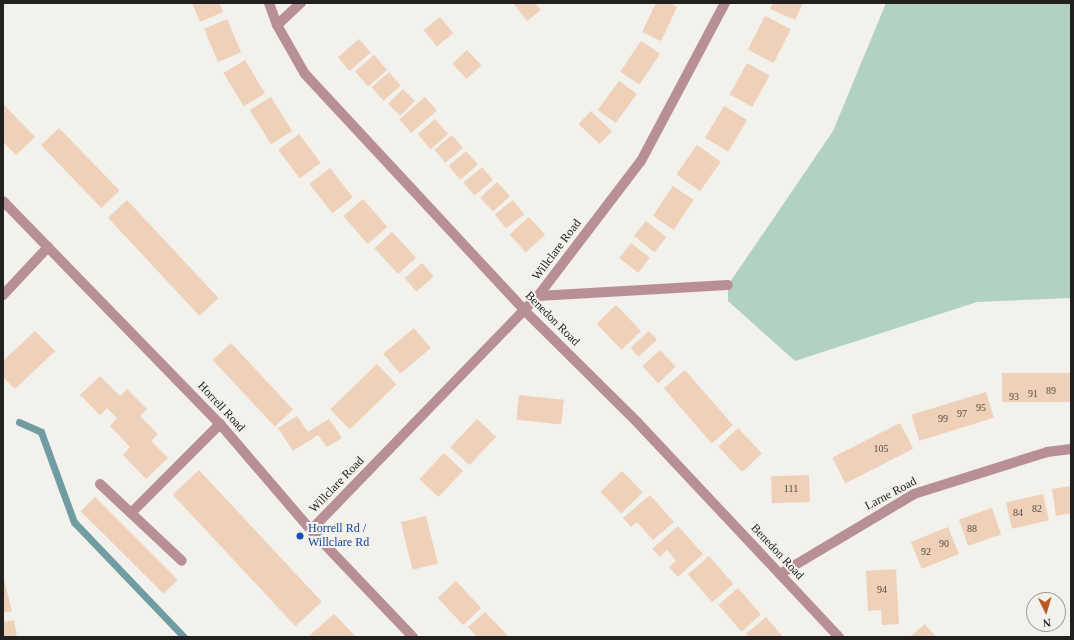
<!DOCTYPE html>
<style>
body{margin:0}
#map{position:relative;width:1074px;height:640px;overflow:hidden;background:#f2f1ec;font-family:"Times New Roman",serif}
div>[style]{position:absolute}
[style*='--x']{left:calc(var(--x)*1px);top:calc(var(--y)*1px);width:calc(var(--w)*1px);rotate:calc(var(--a)*1deg)}
.green>*{inset:0;background:#b2d2c1}
.stream>*{height:7px;margin:-3.5px;padding:0 3.5px;transform-origin:3.5px;border-radius:3.5px;background:#719da2}
.building>*{inset:0;background:#efd0b8;transform-origin:0 0}
.service>*{height:10px;margin:-5px;padding:0 5px;transform-origin:5px;border-radius:5px;background:#b78f95}
.minor>*{height:10px;margin:-5px;padding:0 5px;transform-origin:5px;border-radius:5px;background:#b78f95}
.dots>*{width:11px;height:11px;translate:-50% -50%;box-sizing:border-box;border:2px solid #f2f1ec;border-radius:50%}
span{translate:-50% -50%;white-space:nowrap;text-align:center;line-height:1.15;-webkit-text-stroke:4px #f2f1ec;paint-order:stroke}
.number-label{font-size:10px;color:#554d45}
.number-label span{-webkit-text-stroke-width:0}
.street-label{font-size:12px;color:#22211f}
.transit-label{font-size:12px;color:#164399}
.left{translate:0 -50%;text-align:left}
.frame{position:absolute;inset:0;border:4px solid #22211f;pointer-events:none}
.north{position:absolute;left:1026px;top:592px;width:40px;height:40px;box-sizing:border-box;background:#f2f1ec;border:1px solid #9f9e9a;border-radius:50%;rotate:175deg;font-size:11px;font-weight:700;line-height:16px;text-align:center;color:#22211f}
.north::after{content:'';display:block;margin:auto;width:14px;height:18px;background:#bc5a20;clip-path:polygon(50% 0,100% 100%,50% 72%,0 100%)}
</style>
<div id="map">
<div class="green">
<i style="clip-path:polygon(886px 3px,1071px 3px,1071px 298px,977px 302px,795px 361px,728px 301px,728px 285px,833px 131px)"></i>
</div>
<div class="stream">
<i style="--x:19;--y:422;--w:24;--a:24"></i>
<i style="--x:41;--y:432;--w:96;--a:69.9"></i>
<i style="--x:74;--y:522;--w:159;--a:46.3"></i>
</div>
<div class="building">
<i style="clip-path:polygon(192px 3px,219px 3px,223px 12px,200px 22px)"></i>
<i style="clip-path:polygon(513px 3px,535px 3px,541px 10px,527px 21px)"></i>
<i style="clip-path:polygon(656px 3px,670px 3px,677px 7px,661px 41px,642px 32px)"></i>
<i style="clip-path:polygon(773px 3px,803px 3px,795px 20px,770px 9px)"></i>
<i style="left:765px;top:16px;width:29px;height:38px;rotate:27deg"></i>
<i style="left:440px;top:17px;width:21px;height:21px;rotate:51deg"></i>
<i style="left:227px;top:19px;width:36px;height:25px;rotate:67deg"></i>
<i style="left:359px;top:39px;width:18px;height:28px;rotate:49deg"></i>
<i style="left:641px;top:41px;width:23px;height:37px;rotate:34deg"></i>
<i style="left:467px;top:50px;width:21px;height:20px;rotate:47deg"></i>
<i style="left:374px;top:55px;width:20px;height:25px;rotate:49deg"></i>
<i style="left:245px;top:60px;width:39px;height:25px;rotate:59deg"></i>
<i style="left:747px;top:63px;width:26px;height:36px;rotate:29deg"></i>
<i style="left:389px;top:72px;width:18px;height:23px;rotate:49deg"></i>
<i style="left:619px;top:81px;width:22px;height:36px;rotate:36deg"></i>
<i style="left:403px;top:89px;width:17px;height:21px;rotate:45deg"></i>
<i style="left:271px;top:97px;width:40px;height:25px;rotate:58deg"></i>
<i style="left:425px;top:97px;width:18px;height:34px;rotate:49deg"></i>
<i style="clip-path:polygon(3px 104px,35px 137px,16px 155px,3px 142px)"></i>
<i style="left:724px;top:106px;width:27px;height:37px;rotate:31deg"></i>
<i style="left:591px;top:111px;width:29px;height:18px;rotate:44deg"></i>
<i style="left:435px;top:119px;width:20px;height:23px;rotate:49deg"></i>
<i style="left:59px;top:128px;width:87px;height:25px;rotate:46deg"></i>
<i style="left:299px;top:134px;width:36px;height:26px;rotate:53deg"></i>
<i style="left:452px;top:135px;width:17px;height:23px;rotate:50deg"></i>
<i style="left:697px;top:145px;width:29px;height:36px;rotate:35deg"></i>
<i style="left:466px;top:151px;width:18px;height:23px;rotate:49deg"></i>
<i style="left:482px;top:167px;width:17px;height:24px;rotate:50deg"></i>
<i style="left:330px;top:168px;width:37px;height:26px;rotate:52deg"></i>
<i style="left:497px;top:182px;width:19px;height:23px;rotate:47deg"></i>
<i style="left:673px;top:186px;width:25px;height:36px;rotate:34deg"></i>
<i style="left:363px;top:199px;width:37px;height:26px;rotate:49deg"></i>
<i style="left:127px;top:200px;width:134px;height:26px;rotate:47deg"></i>
<i style="left:513px;top:200px;width:18px;height:23px;rotate:52deg"></i>
<i style="left:529px;top:217px;width:24px;height:26px;rotate:48deg"></i>
<i style="left:646px;top:221px;width:26px;height:19px;rotate:39deg"></i>
<i style="left:392px;top:232px;width:35px;height:24px;rotate:47deg"></i>
<i style="left:631px;top:243px;width:24px;height:19px;rotate:38deg"></i>
<i style="left:422px;top:263px;width:18px;height:23px;rotate:49deg"></i>
<i style="left:616px;top:305px;width:36px;height:27px;rotate:46deg"></i>
<i style="left:414px;top:328px;width:26px;height:40px;rotate:50deg"></i>
<i style="clip-path:polygon(35px 331px,55px 351px,15px 389px,3px 377px,3px 361px)"></i>
<i style="left:649px;top:331px;width:12px;height:25px;rotate:48deg"></i>
<i style="left:231px;top:343px;width:91px;height:25px;rotate:47deg"></i>
<i style="left:660px;top:350px;width:23px;height:24px;rotate:47deg"></i>
<i style="left:377px;top:364px;width:28px;height:65px;rotate:46deg"></i>
<i style="left:685px;top:370px;width:73px;height:28px;rotate:49deg"></i>
<i style="left:1071px;top:373px;width:29px;height:69px;rotate:90deg"></i>
<i style="clip-path:polygon(100px 376px,120px 396px,127px 389px,147px 409px,140px 416px,158px 434px,151px 441px,168px 458px,146px 479px,123px 455px,130px 447px,110px 426px,117px 418px,107px 408px,100px 415px,80px 395px)"></i>
<i style="left:986px;top:392px;width:27px;height:78px;rotate:73deg"></i>
<i style="left:519px;top:395px;width:45px;height:25px;rotate:6deg"></i>
<i style="clip-path:polygon(297px 416px,308px 432px,329px 419px,342px 438px,327px 447px,318px 435px,293px 451px,278px 428px)"></i>
<i style="left:477px;top:419px;width:26px;height:39px;rotate:43deg"></i>
<i style="left:900px;top:423px;width:29px;height:76px;rotate:63deg"></i>
<i style="left:738px;top:428px;width:35px;height:27px;rotate:47deg"></i>
<i style="left:444px;top:453px;width:26px;height:36px;rotate:43deg"></i>
<i style="left:199px;top:470px;width:180px;height:36px;rotate:47deg"></i>
<i style="left:622px;top:471px;width:30px;height:30px;rotate:46deg"></i>
<i style="left:809px;top:475px;width:27px;height:38px;rotate:88deg"></i>
<i style="clip-path:polygon(1071px 486px,1071px 513px,1056px 516px,1052px 489px)"></i>
<i style="left:1043px;top:494px;width:27px;height:38px;rotate:77deg"></i>
<i style="clip-path:polygon(650px 495px,674px 522px,653px 540px,637px 522px,631px 527px,623px 518px)"></i>
<i style="left:95px;top:497px;width:117px;height:20px;rotate:45deg"></i>
<i style="left:992px;top:508px;width:28px;height:35px;rotate:71deg"></i>
<i style="left:426px;top:516px;width:49px;height:26px;rotate:76deg"></i>
<i style="clip-path:polygon(678px 526px,703px 554px,678px 577px,669px 567px,676px 561px,667px 550px,660px 557px,652px 549px)"></i>
<i style="left:948px;top:527px;width:29px;height:40px;rotate:68deg"></i>
<i style="left:709px;top:556px;width:37px;height:28px;rotate:49deg"></i>
<i style="clip-path:polygon(896px 569px,899px 624px,882px 625px,881px 610px,868px 611px,866px 571px)"></i>
<i style="clip-path:polygon(3px 576px,12px 611px,3px 613px)"></i>
<i style="left:456px;top:581px;width:37px;height:25px;rotate:47deg"></i>
<i style="left:738px;top:588px;width:35px;height:26px;rotate:49deg"></i>
<i style="clip-path:polygon(485px 612px,509px 637px,477px 637px,468px 627px)"></i>
<i style="clip-path:polygon(334px 614px,356px 637px,308px 637px)"></i>
<i style="clip-path:polygon(766px 617px,783px 637px,749px 637px,746px 634px)"></i>
<i style="clip-path:polygon(14px 620px,17px 637px,3px 637px,3px 622px)"></i>
<i style="clip-path:polygon(925px 624px,936px 637px,910px 637px)"></i>
</div>
<div class="service">
<i style="--x:538;--y:296;--w:190;--a:-3.3"></i>
<i style="--x:100;--y:484;--w:112;--a:43.2"></i>
<i style="--x:131;--y:513;--w:126;--a:-45"></i>
</div>
<div class="minor">
<i style="--x:269;--y:3;--w:23;--a:70"></i>
<i style="--x:277;--y:25;--w:56;--a:60.3"></i>
<i style="--x:305;--y:74;--w:323;--a:47.1"></i>
<i style="--x:525;--y:311;--w:159;--a:44.7"></i>
<i style="--x:638;--y:423;--w:294;--a:46.8"></i>
<i style="--x:277;--y:25;--w:33;--a:-43"></i>
<i style="--x:3;--y:201;--w:311;--a:45.8"></i>
<i style="--x:220;--y:424;--w:140;--a:49.4"></i>
<i style="--x:311;--y:530;--w:148;--a:46.4"></i>
<i style="--x:3;--y:295;--w:66;--a:-46.8"></i>
<i style="--x:311;--y:530;--w:326;--a:-45.9"></i>
<i style="--x:538;--y:296;--w:170;--a:-52.7"></i>
<i style="--x:641;--y:161;--w:179;--a:-62"></i>
<i style="--x:780;--y:574;--w:156;--a:-30.8"></i>
<i style="--x:914;--y:494;--w:139;--a:-17.5"></i>
<i style="--x:1047;--y:452;--w:24;--a:-7"></i>
</div>
<div class="dots">
<i style="left:300px;top:536px;background:#1a4fb4"></i>
</div>
<div class="number-label">
<span style="left:1051px;top:391px">89</span>
<span style="left:1033px;top:394px">91</span>
<span style="left:1014px;top:397px">93</span>
<span style="left:981px;top:408px">95</span>
<span style="left:962px;top:414px">97</span>
<span style="left:943px;top:419px">99</span>
<span style="left:881px;top:449px">105</span>
<span style="left:791px;top:489px">111</span>
<span style="left:1037px;top:509px">82</span>
<span style="left:1018px;top:513px">84</span>
<span style="left:972px;top:529px">88</span>
<span style="left:944px;top:544px">90</span>
<span style="left:926px;top:552px">92</span>
<span style="left:882px;top:590px">94</span>
</div>
<div class="street-label">
<span style="left:557px;top:250px;rotate:-53deg">Willclare Road</span>
<span style="left:552px;top:319px;rotate:45deg">Benedon Road</span>
<span style="left:221px;top:407px;rotate:47deg">Horrell Road</span>
<span style="left:337px;top:485px;rotate:-46deg">Willclare Road</span>
<span style="left:891px;top:494px;rotate:-28deg">Larne Road</span>
<span style="left:777px;top:552px;rotate:47deg">Benedon Road</span>
</div>
<div class="transit-label">
<span class="left" style="left:308px;top:536px">Horrell Rd /<br>Willclare Rd</span>
</div>
<div class="frame"></div>
<div class="north">N</div>
</div>
